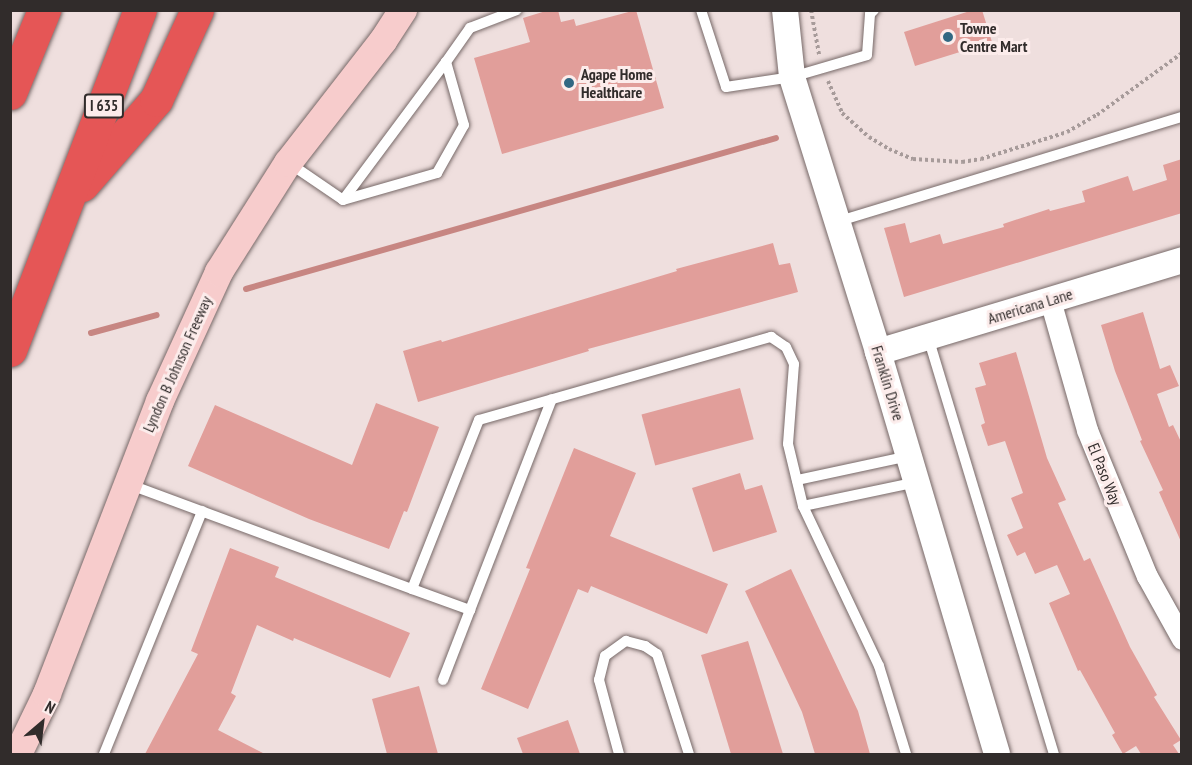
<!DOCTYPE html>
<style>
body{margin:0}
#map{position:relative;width:1192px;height:765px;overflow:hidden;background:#efdfde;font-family:"PT Sans Narrow",sans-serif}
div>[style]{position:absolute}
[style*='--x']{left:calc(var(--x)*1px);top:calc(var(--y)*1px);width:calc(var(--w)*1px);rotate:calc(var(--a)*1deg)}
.stream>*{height:6px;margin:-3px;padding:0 3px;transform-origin:3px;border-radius:3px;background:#c78682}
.building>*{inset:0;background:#e19e9a;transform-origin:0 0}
.path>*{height:4px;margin-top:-2px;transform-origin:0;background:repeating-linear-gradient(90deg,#a79b9a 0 3px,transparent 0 6px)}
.roads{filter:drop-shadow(0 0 2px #776968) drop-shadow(0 0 2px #776968)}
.service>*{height:10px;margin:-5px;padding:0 5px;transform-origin:5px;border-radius:5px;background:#fff}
.minor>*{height:21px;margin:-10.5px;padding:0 10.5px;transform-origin:10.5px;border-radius:10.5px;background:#fff}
.tertiary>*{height:26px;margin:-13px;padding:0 13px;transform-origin:13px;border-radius:13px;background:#fff}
.secondary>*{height:28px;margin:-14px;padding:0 14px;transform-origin:14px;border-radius:14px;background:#f7cccc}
.motorway>*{height:33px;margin:-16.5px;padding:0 16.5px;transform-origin:16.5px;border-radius:16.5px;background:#e55656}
.dots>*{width:16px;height:16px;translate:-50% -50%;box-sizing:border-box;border:3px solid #fceceb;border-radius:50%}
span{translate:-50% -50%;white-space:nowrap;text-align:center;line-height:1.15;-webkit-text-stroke:6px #fceceb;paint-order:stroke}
.shield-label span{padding:2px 4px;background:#fceceb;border:2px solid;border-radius:4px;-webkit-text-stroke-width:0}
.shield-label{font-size:15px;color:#312c2b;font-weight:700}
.poi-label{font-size:16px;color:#312c2b;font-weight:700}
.left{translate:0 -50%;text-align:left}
.street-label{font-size:16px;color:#312c2b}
.frame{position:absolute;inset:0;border:12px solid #312c2b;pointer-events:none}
.north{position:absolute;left:12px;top:693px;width:60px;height:60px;-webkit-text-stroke:4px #fceceb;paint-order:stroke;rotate:28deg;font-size:16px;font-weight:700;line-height:24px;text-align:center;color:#312c2b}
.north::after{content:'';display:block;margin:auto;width:21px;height:27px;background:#312c2b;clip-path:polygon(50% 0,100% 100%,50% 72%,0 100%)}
</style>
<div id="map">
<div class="stream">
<i style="--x:246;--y:289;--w:551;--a:-15.9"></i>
<i style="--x:91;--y:333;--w:68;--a:-15.3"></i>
</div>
<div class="building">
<i style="clip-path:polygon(549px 10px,558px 10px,561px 22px,574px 19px,576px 26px,636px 10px,664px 108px,502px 154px,474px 58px,530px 42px,523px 18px)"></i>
<i style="clip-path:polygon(973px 10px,982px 10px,992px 42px,915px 66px,904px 32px)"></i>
<i style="clip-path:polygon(1182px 159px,1182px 213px,904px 297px,884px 228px,905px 223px,910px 243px,940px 234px,943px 244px,1004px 227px,1003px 224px,1049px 209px,1050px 211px,1085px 202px,1082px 191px,1128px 176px,1133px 191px,1167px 180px,1163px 165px)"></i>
<i style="clip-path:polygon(773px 243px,779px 265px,790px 263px,798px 292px,588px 349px,589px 351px,418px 402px,403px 351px,441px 340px,442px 342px,677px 271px,676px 269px)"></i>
<i style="clip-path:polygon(1143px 312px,1160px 369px,1170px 365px,1179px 386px,1157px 394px,1169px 427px,1173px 425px,1182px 444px,1182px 544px,1159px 492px,1163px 490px,1140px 441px,1142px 440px,1115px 371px,1101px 325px)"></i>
<i style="clip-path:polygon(1016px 352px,1047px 458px,1066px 500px,1058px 503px,1084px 561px,1090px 558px,1130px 647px,1157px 695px,1154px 697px,1181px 740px,1173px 745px,1179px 754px,1141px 754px,1136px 746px,1123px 754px,1112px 735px,1115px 733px,1080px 670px,1078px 671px,1049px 603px,1070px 594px,1057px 565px,1035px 574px,1025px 552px,1017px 556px,1007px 535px,1023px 528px,1011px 498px,1023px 493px,1005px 441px,988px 446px,981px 425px,985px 423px,975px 388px,986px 385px,979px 363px)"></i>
<i style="left:740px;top:388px;width:53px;height:102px;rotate:75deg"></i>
<i style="clip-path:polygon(376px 403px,439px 427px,407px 512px,404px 511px,389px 549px,309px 519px,188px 466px,215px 405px,352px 465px)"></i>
<i style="clip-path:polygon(574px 448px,636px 473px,610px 536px,728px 584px,707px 634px,591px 586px,588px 593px,578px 589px,528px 709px,481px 689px,530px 569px,526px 568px)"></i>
<i style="clip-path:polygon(740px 473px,745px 490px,762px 485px,777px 532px,713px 552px,692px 488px)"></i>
<i style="clip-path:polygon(230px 548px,279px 567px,275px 577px,410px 633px,390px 678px,294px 638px,293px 641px,257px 625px,231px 693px,236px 696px,218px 730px,265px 754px,145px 754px,198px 654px,191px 651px)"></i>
<i style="clip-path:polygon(791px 569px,858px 711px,870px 754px,815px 754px,802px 712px,745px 591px)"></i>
<i style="clip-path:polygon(748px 641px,783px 754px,731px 754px,701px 655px)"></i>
<i style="clip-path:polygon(419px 686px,438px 754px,387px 754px,372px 699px)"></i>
<i style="clip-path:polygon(568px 720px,580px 754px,523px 754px,517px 738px)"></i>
</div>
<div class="path">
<i style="--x:811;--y:10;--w:45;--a:79.7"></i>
<i style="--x:828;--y:81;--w:35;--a:66"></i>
<i style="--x:842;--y:113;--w:36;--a:42"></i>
<i style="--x:869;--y:137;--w:23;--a:31"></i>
<i style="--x:889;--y:149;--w:26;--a:23"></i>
<i style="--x:913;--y:159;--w:49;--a:3.5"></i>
<i style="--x:962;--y:162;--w:19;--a:-9"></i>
<i style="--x:981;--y:159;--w:90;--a:-17.4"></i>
<i style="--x:1067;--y:132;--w:34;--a:-30"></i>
<i style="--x:1097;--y:115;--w:105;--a:-36.1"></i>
</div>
<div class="roads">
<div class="service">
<i style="--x:701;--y:10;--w:81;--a:72"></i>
<i style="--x:726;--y:87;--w:67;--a:-8.6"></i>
<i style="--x:792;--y:77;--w:78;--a:-16.3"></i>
<i style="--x:867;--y:55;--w:41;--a:-85.8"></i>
<i style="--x:870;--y:14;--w:6;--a:-45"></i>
<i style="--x:289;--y:163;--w:65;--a:34.4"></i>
<i style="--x:343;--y:200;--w:98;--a:-16"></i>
<i style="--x:437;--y:173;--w:55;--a:-60.6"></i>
<i style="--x:464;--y:125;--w:66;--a:-105.9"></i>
<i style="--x:446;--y:62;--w:42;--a:-54.8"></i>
<i style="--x:470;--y:28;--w:50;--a:-21"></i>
<i style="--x:343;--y:200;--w:172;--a:-53.3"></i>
<i style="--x:836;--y:222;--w:362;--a:-16.9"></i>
<i style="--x:928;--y:337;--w:436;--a:73.2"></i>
<i style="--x:797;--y:480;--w:115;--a:-12.1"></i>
<i style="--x:128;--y:484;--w:303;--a:20.3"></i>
<i style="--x:412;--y:589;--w:182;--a:-68.4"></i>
<i style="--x:479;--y:420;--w:304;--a:-15.9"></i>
<i style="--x:771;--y:337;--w:18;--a:34"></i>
<i style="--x:786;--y:347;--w:19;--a:65"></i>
<i style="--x:794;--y:364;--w:80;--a:94.3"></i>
<i style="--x:788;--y:444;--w:64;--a:76.4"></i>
<i style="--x:803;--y:506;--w:177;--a:64.6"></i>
<i style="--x:879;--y:666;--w:92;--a:72.9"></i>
<i style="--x:803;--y:506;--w:116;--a:-11.9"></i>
<i style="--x:412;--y:589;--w:62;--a:19.9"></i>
<i style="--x:470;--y:610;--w:226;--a:-68.8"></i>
<i style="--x:443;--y:680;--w:75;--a:-68.9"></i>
<i style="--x:104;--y:754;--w:262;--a:-68"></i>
<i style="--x:619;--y:754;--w:77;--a:-105.1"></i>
<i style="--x:599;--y:680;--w:25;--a:-76"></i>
<i style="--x:605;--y:656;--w:26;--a:-36"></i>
<i style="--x:626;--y:641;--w:20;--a:15"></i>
<i style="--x:645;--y:646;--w:14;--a:34"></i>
<i style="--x:657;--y:654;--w:105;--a:72.3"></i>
</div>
<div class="minor">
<i style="--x:1050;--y:300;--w:135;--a:74.1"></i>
<i style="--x:1087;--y:430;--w:158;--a:67.7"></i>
<i style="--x:1147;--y:576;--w:72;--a:60.9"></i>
</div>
<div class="tertiary">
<i style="--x:785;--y:10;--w:67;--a:84"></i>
<i style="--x:792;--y:77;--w:288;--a:72.6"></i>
<i style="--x:878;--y:352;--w:419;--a:73.5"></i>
<i style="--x:878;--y:352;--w:318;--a:-16.8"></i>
</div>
<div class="secondary">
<i style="--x:18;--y:754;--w:67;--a:-64.2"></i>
<i style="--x:47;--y:694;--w:314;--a:-68.9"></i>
<i style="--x:160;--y:401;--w:142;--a:-65.4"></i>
<i style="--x:219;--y:272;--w:129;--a:-57.7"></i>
<i style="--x:288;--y:163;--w:155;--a:-52.1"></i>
<i style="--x:383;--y:41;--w:37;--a:-57"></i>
</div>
<div class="motorway">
<i style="--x:10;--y:93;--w:90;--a:-67.7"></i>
<i style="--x:82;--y:185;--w:113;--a:-49"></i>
<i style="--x:156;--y:100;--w:99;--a:-65.5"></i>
<i style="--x:10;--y:350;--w:364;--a:-69.1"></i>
</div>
</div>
<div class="dots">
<i style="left:948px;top:37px;background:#326883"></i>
<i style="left:569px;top:83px;background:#326883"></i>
</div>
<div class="shield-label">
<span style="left:104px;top:106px">I 635</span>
</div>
<div class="poi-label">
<span class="left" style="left:960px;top:37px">Towne<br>Centre Mart</span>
<span class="left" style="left:581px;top:83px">Agape Home<br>Healthcare</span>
</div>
<div class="street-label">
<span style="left:1030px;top:306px;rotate:-17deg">Americana Lane</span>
<span style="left:177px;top:364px;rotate:-66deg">Lyndon B Johnson Freeway</span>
<span style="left:888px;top:383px;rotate:73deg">Franklin Drive</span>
<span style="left:1105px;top:474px;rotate:68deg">El Paso Way</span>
</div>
<div class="frame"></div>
<div class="north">N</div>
</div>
